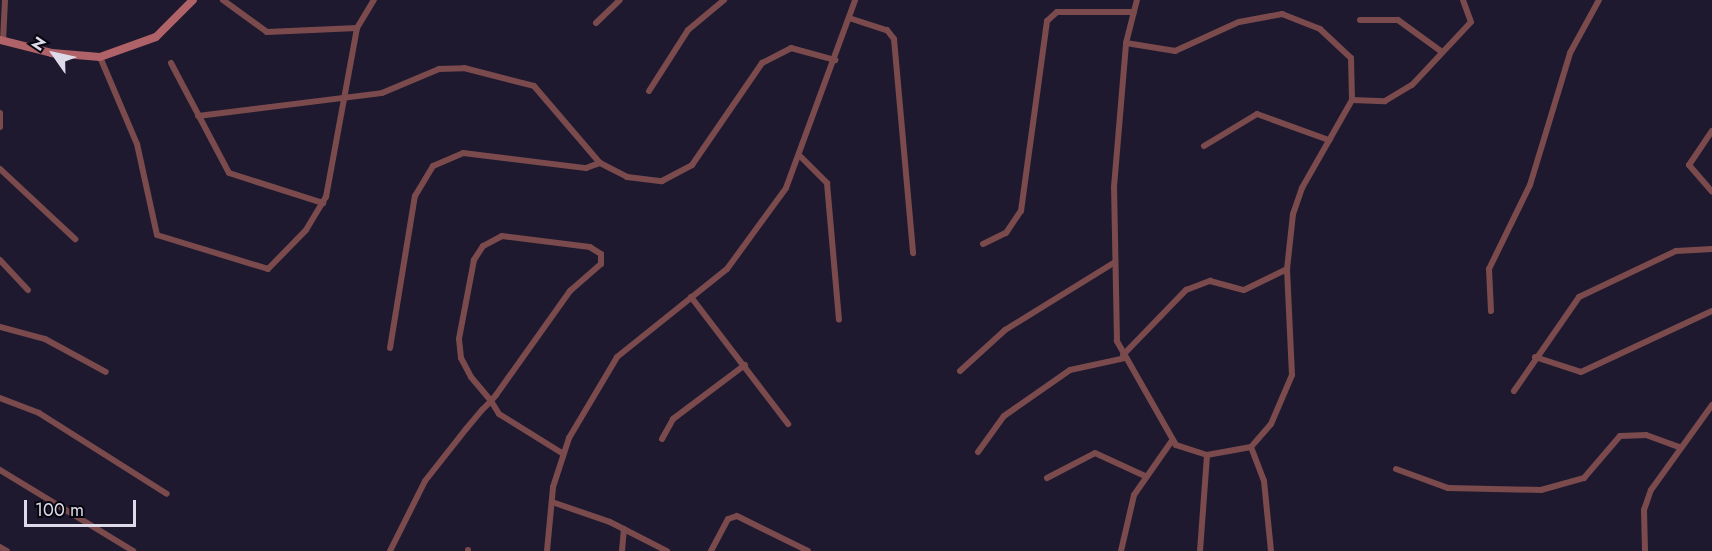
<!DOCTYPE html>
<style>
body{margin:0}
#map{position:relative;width:1712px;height:551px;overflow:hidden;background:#1e192e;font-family:Jost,sans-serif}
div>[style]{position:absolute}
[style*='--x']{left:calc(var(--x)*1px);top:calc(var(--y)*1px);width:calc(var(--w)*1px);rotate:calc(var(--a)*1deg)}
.street>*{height:6px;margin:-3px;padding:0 3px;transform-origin:3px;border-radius:3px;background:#7a4a4c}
.secondary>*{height:8px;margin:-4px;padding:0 4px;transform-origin:4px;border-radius:4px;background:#af6267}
span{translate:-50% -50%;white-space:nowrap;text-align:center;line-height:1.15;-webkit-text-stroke:4.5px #07060f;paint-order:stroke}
.north{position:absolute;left:24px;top:24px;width:60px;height:60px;-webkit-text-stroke:4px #07060f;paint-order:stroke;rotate:304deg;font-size:16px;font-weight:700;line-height:24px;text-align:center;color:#dddbea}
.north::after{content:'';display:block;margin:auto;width:21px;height:27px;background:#dddbea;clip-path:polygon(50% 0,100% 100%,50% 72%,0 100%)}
.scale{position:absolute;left:24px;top:500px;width:112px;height:27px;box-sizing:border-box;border:3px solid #dddbea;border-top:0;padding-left:8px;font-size:18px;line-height:21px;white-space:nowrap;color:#dddbea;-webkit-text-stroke:4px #07060f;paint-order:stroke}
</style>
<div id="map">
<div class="street">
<i style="--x:223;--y:0;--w:54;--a:36"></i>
<i style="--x:267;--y:32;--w:90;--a:-2.5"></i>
<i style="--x:849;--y:18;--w:40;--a:18"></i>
<i style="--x:887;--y:30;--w:11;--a:52"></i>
<i style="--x:894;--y:39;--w:215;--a:84.9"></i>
<i style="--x:1360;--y:20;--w:38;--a:0"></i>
<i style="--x:1398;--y:20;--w:54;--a:36"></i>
<i style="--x:596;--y:23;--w:33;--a:-44"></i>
<i style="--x:3;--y:41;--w:41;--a:-87.2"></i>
<i style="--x:1126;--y:43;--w:50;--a:9.3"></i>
<i style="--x:1175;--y:51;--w:70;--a:-24.4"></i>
<i style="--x:1239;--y:22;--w:44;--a:-10.5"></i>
<i style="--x:1282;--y:14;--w:41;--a:21.5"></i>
<i style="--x:1320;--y:29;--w:42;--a:43.1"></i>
<i style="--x:1351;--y:58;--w:42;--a:88.6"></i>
<i style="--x:1352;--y:100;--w:101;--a:119.6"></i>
<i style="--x:1302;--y:188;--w:28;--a:109"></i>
<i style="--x:1293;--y:214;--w:55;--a:96.2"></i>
<i style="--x:1287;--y:269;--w:106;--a:87.3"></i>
<i style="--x:1292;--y:375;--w:53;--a:113.2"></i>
<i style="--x:1271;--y:424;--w:30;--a:131"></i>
<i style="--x:1251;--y:447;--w:45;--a:169.7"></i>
<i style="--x:1207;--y:455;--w:33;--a:-162"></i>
<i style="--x:1176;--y:445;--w:120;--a:-119.6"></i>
<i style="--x:1117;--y:341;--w:154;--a:-91.1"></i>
<i style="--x:1114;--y:187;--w:144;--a:-85.2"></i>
<i style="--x:1126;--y:43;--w:44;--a:-75.7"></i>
<i style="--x:100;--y:57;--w:95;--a:67"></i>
<i style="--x:137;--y:144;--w:93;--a:77.6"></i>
<i style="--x:157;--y:235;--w:116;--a:17"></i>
<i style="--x:268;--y:269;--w:54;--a:-45.7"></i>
<i style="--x:306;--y:230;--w:39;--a:-59"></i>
<i style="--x:326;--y:197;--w:172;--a:-79.6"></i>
<i style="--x:357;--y:28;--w:33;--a:-59"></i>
<i style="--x:171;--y:63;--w:124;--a:62.2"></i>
<i style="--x:229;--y:173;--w:99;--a:17.7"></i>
<i style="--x:649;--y:91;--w:72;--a:-57.4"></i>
<i style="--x:688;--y:30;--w:47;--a:-39.8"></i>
<i style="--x:1352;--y:100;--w:33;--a:2"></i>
<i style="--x:1385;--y:101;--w:31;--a:-31"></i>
<i style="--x:1412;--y:85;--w:86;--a:-46.9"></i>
<i style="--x:1471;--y:22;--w:23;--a:-110"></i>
<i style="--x:0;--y:113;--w:14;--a:90"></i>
<i style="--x:198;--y:116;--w:185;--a:-7.1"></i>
<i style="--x:382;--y:93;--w:62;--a:-22.8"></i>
<i style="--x:439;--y:69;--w:25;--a:-2"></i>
<i style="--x:464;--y:68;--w:72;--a:14.4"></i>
<i style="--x:534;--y:86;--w:101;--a:49.4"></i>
<i style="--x:600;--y:163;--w:30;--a:27"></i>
<i style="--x:627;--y:177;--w:35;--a:7"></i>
<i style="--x:662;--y:181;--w:34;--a:-28"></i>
<i style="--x:692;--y:165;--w:124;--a:-55.5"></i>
<i style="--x:762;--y:63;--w:33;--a:-27"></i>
<i style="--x:791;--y:48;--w:46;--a:15.3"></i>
<i style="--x:1712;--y:131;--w:41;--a:124.1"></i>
<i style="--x:1689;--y:165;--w:35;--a:49"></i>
<i style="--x:1204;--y:146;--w:62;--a:-31.1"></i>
<i style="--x:1257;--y:114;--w:77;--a:19.9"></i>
<i style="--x:801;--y:157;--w:37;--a:45"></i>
<i style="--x:827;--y:183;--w:137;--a:85"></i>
<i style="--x:0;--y:169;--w:103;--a:43"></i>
<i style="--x:983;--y:244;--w:25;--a:-26"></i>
<i style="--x:1006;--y:233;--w:27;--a:-56"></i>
<i style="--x:1021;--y:211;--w:192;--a:-82.2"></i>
<i style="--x:1047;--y:21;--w:13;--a:-42"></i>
<i style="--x:1057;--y:12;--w:77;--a:0"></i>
<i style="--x:0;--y:260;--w:41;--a:47"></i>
<i style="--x:691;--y:297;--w:160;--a:52.6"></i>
<i style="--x:1491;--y:311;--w:42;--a:-92.7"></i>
<i style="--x:1489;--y:269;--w:93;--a:-64"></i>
<i style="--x:1530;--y:185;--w:138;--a:-73.1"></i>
<i style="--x:1570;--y:53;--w:60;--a:-61.3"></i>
<i style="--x:0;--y:327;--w:47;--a:14.9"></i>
<i style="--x:45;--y:339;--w:69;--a:28.4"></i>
<i style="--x:390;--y:348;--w:154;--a:-80.7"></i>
<i style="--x:415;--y:196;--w:35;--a:-59"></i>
<i style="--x:433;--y:166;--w:33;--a:-23"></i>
<i style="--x:463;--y:153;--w:124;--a:7"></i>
<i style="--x:586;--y:168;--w:15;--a:-20"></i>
<i style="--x:1123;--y:355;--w:91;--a:-45.9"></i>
<i style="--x:1186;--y:290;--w:26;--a:-21"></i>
<i style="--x:1210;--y:281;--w:35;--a:15"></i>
<i style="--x:1244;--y:290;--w:48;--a:-26"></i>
<i style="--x:1535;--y:357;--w:48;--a:18.1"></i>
<i style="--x:1581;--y:372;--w:145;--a:-25"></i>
<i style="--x:960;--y:371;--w:61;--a:-42.3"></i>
<i style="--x:1005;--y:330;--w:129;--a:-31.7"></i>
<i style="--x:1514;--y:391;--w:114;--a:-55.3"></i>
<i style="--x:1579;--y:297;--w:107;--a:-25.4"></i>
<i style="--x:1676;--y:251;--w:36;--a:-3"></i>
<i style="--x:0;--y:398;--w:42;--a:21"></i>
<i style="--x:39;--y:413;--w:151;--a:32.3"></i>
<i style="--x:662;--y:439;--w:23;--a:-61"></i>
<i style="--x:673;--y:419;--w:90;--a:-36.9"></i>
<i style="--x:1251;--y:447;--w:36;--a:69"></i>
<i style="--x:1264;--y:481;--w:70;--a:84.3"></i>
<i style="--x:978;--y:452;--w:44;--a:-54.2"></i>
<i style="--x:1004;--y:416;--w:80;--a:-34.9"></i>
<i style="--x:1070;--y:370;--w:56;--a:-12.3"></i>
<i style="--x:1396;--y:469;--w:55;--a:20.1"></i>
<i style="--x:1448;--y:488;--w:93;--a:1.2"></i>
<i style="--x:1541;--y:490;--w:45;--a:-15.6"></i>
<i style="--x:1584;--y:478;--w:55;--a:-49.4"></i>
<i style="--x:1620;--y:436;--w:26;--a:-2"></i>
<i style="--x:1646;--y:435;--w:37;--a:20"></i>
<i style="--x:0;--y:470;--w:156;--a:31.3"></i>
<i style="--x:1047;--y:478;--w:54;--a:-27.5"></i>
<i style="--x:1095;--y:453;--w:55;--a:24.7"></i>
<i style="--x:552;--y:502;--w:61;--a:19"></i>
<i style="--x:610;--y:522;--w:64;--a:27"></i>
<i style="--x:0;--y:547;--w:8;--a:30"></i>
<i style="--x:468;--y:550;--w:1;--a:90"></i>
<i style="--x:390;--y:551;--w:78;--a:-63.4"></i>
<i style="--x:425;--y:481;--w:66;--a:-51.7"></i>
<i style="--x:466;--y:429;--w:25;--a:-50"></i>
<i style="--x:482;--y:410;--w:13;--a:-45"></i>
<i style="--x:491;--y:401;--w:8;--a:-50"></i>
<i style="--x:496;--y:395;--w:128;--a:-54.6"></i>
<i style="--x:570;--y:291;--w:41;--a:-41.1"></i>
<i style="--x:601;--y:264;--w:10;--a:-90"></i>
<i style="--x:601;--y:254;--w:13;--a:-148"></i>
<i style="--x:590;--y:247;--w:89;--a:-172.9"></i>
<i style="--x:502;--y:236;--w:21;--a:152"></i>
<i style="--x:483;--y:246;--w:17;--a:123"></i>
<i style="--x:474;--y:260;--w:80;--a:100.8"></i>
<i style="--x:459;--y:339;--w:19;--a:84"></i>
<i style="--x:461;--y:358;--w:21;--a:62"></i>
<i style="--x:471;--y:377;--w:31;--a:50"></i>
<i style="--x:491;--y:401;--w:15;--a:58"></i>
<i style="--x:499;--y:414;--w:74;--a:31.8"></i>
<i style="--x:547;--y:551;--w:64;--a:-84.6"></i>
<i style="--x:553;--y:487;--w:52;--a:-71.9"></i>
<i style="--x:569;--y:438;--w:94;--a:-59.3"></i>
<i style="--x:617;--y:357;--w:141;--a:-38.7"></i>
<i style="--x:727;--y:269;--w:100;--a:-53.9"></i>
<i style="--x:786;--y:188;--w:200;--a:-69.8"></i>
<i style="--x:622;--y:551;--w:22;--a:-85"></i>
<i style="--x:711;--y:551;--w:36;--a:-62"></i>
<i style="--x:728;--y:519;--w:9;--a:-18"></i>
<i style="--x:737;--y:516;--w:79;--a:26.2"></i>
<i style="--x:1121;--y:551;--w:57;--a:-76.9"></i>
<i style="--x:1134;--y:495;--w:65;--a:-55.1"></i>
<i style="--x:1200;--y:551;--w:96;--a:-85.8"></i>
<i style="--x:1645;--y:551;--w:41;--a:-91.4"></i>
<i style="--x:1644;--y:510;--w:21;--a:-71"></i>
<i style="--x:1651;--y:490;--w:105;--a:-54.3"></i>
</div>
<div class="secondary">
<i style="--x:0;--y:40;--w:54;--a:14"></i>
<i style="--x:52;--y:53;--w:48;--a:4.8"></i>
<i style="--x:100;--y:57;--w:59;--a:-19.7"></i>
<i style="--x:156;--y:37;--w:52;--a:-45"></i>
</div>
<div class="north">N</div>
<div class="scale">100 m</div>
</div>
